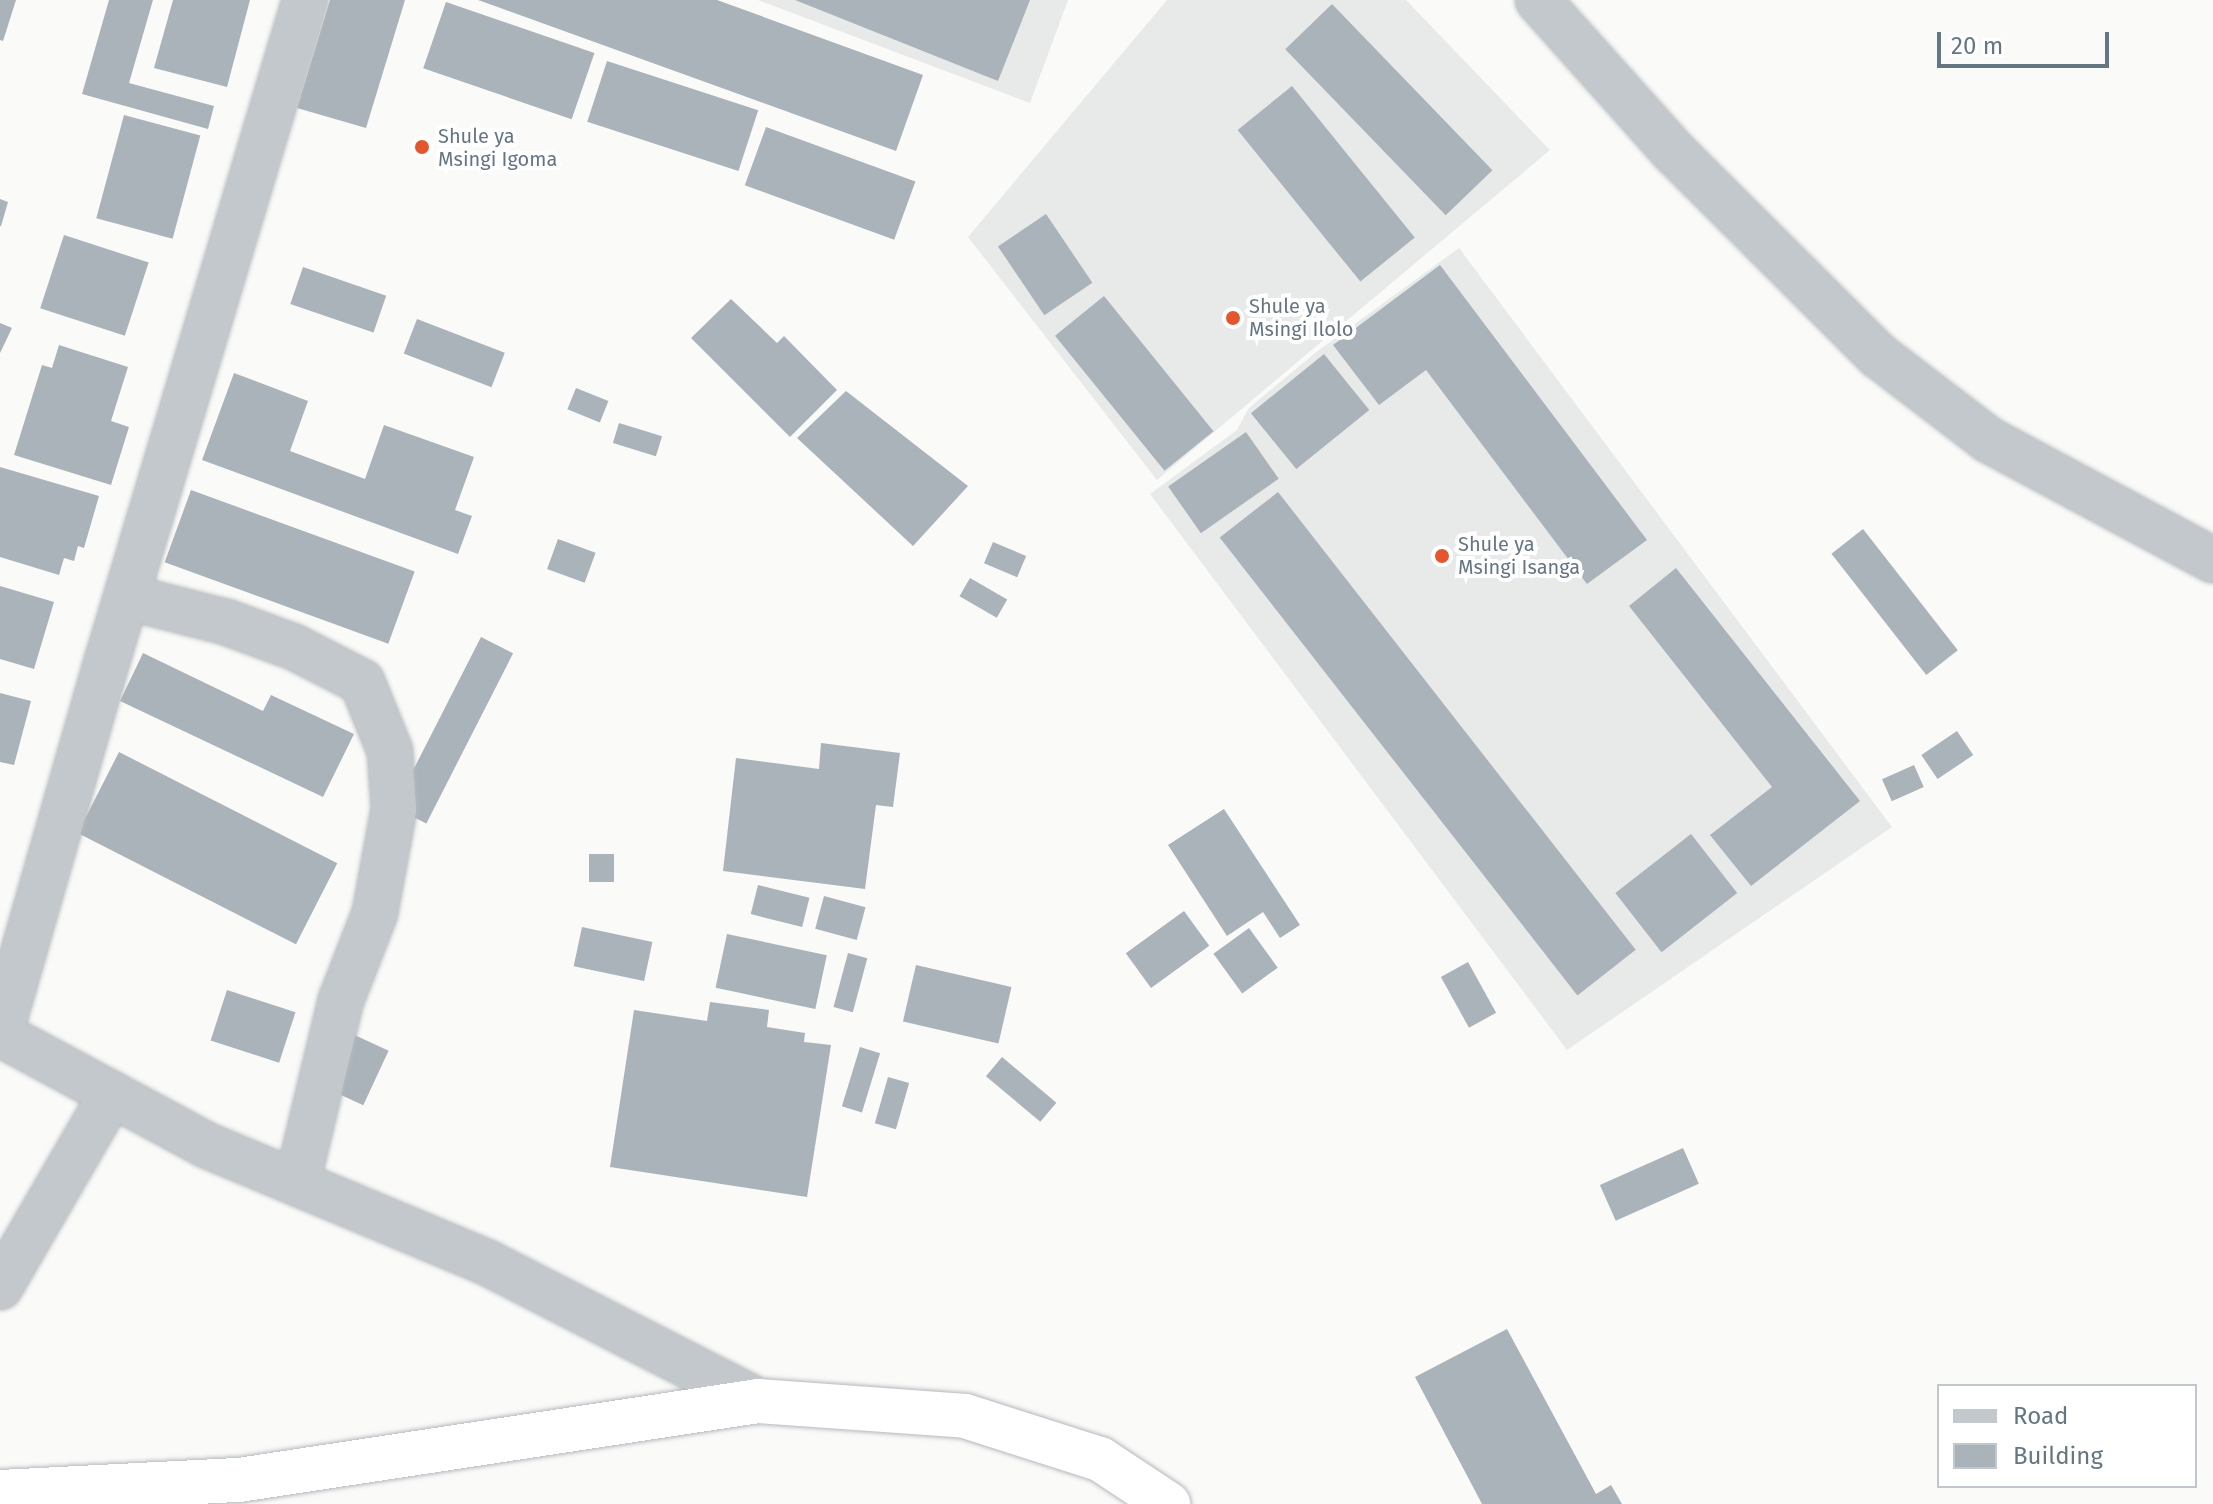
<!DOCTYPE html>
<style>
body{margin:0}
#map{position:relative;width:2213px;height:1504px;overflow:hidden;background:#fafaf8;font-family:"Fira Sans",sans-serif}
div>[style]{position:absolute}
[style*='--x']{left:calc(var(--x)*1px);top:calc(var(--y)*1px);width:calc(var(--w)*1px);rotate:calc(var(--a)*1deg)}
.built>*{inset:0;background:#e8e9e9}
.building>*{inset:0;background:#aab3b9;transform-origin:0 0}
.roads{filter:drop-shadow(0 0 2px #b4b9bd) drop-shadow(0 0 2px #b4b9bd)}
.minor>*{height:44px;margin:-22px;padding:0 22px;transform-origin:22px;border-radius:22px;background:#c3c8cc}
.trunk>*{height:44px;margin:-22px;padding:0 22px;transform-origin:22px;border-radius:22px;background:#fff}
.dots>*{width:22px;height:22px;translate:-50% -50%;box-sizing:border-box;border:4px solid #fff;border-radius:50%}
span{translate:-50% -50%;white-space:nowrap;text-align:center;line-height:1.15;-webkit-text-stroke:8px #fff;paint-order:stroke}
.poi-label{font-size:20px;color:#657683}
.left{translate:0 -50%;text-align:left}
.legend{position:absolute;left:1937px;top:1384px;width:260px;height:104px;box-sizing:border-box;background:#fff;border:2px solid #c1c8cd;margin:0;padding:10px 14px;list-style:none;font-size:24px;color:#657683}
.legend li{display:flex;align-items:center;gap:16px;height:40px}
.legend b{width:40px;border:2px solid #c1c8cd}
.scale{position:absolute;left:1937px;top:32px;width:172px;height:36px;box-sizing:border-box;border:4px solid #657683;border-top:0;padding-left:10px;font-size:24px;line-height:28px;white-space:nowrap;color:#657683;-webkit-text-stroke:6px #fff;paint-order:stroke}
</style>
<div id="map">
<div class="built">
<i style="clip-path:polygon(758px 0,1068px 0,1030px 103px)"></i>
<i style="clip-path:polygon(1167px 0,1406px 0,1550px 150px,1157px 480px,968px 237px)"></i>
<i style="clip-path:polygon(1459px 248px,1892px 827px,1567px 1050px,1150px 494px,1237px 430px,1249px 408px,1315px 353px)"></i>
</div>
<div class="building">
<i style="clip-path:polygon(0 0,16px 0,3px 41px,0 40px)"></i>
<i style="clip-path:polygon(109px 0,153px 0,129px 83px,214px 106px,208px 129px,82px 94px)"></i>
<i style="clip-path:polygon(173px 0,250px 0,227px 87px,154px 68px)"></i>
<i style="clip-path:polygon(330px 0,405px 0,366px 128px,297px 108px)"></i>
<i style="clip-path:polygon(478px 0,717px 0,923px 75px,896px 151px)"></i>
<i style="clip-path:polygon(795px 0,1030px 0,998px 81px)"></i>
<i style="left:446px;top:2px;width:157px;height:70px;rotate:19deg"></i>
<i style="left:1332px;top:4px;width:231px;height:65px;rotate:46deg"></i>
<i style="left:607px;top:61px;width:159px;height:64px;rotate:18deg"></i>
<i style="left:1292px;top:86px;width:195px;height:70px;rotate:51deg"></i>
<i style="left:124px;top:115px;width:79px;height:107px;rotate:15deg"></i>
<i style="left:766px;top:127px;width:159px;height:62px;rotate:20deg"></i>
<i style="clip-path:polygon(0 199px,8px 202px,1px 226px,0 226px)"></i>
<i style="left:1046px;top:214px;width:83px;height:58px;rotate:56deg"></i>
<i style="left:64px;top:235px;width:89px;height:77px;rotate:18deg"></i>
<i style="clip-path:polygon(1440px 265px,1647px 540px,1587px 584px,1426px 370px,1379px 405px,1333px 345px)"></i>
<i style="left:303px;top:267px;width:88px;height:39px;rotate:19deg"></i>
<i style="left:1104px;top:296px;width:174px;height:63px;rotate:51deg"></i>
<i style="clip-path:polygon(731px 299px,777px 343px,784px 336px,837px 390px,790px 437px,691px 338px)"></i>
<i style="left:417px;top:319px;width:94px;height:37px;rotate:21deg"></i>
<i style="clip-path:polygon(0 323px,12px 328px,0 353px)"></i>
<i style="clip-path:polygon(59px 345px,128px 367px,111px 421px,129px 427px,111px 485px,14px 455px,42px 365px,52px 368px)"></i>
<i style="left:1324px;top:354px;width:72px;height:94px;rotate:51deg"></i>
<i style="clip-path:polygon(234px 373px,308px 401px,290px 451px,365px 479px,384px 425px,474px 457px,455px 510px,472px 516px,458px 554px,202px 460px)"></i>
<i style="left:576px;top:388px;width:35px;height:23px;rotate:22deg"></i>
<i style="clip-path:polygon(846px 391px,968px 486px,913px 546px,797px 438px)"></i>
<i style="left:619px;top:423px;width:45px;height:21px;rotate:17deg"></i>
<i style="left:1246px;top:432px;width:57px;height:95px;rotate:55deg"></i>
<i style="clip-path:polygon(0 467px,99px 496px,84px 548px,78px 546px,74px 561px,64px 558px,59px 575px,0 557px)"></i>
<i style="left:191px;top:490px;width:238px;height:77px;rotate:20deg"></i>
<i style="left:1278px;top:492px;width:581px;height:74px;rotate:52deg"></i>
<i style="left:1863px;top:529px;width:154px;height:40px;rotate:52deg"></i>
<i style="left:558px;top:539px;width:40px;height:32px;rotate:20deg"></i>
<i style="left:993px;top:542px;width:36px;height:23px;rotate:23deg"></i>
<i style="clip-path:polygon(1676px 568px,1860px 801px,1751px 886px,1710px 835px,1772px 787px,1629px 606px)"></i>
<i style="left:970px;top:578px;width:43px;height:21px;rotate:30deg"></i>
<i style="clip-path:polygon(0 586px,54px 602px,34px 669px,0 659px)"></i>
<i style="left:481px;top:637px;width:36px;height:191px;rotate:27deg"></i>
<i style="clip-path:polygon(143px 653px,263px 711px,271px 695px,354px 734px,323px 797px,120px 701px)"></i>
<i style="clip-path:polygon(0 693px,31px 701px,14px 765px,0 762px)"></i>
<i style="left:1957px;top:731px;width:29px;height:43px;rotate:56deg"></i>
<i style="clip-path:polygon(821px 743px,900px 753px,893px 807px,876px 805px,865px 889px,723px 871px,736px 758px,819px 769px)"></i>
<i style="left:119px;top:752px;width:245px;height:91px;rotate:27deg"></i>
<i style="left:1914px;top:765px;width:24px;height:35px;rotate:66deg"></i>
<i style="clip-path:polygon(1224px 809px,1300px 925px,1280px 938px,1263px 912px,1227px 936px,1168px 845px)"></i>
<i style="left:1691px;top:834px;width:75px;height:96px;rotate:52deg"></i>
<i style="left:589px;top:854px;width:25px;height:28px"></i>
<i style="left:758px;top:885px;width:53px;height:30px;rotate:14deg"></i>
<i style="left:824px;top:896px;width:43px;height:34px;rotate:15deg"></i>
<i style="left:1184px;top:911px;width:43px;height:72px;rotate:54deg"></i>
<i style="left:582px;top:927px;width:72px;height:40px;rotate:12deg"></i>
<i style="left:1249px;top:928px;width:49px;height:44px;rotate:54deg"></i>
<i style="left:727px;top:934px;width:102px;height:55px;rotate:12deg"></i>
<i style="left:848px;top:953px;width:20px;height:56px;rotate:15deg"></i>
<i style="left:1468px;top:962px;width:58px;height:31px;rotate:61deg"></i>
<i style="left:916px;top:965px;width:98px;height:58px;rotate:13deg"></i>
<i style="left:227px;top:990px;width:72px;height:53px;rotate:18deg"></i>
<i style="clip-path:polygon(710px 1002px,769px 1010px,767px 1027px,805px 1033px,804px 1042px,831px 1045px,807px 1197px,610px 1167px,634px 1010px,707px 1021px)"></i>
<i style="left:346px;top:1031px;width:47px;height:60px;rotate:25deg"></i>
<i style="left:860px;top:1047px;width:21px;height:62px;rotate:17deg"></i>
<i style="left:1002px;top:1057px;width:71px;height:25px;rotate:40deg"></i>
<i style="left:888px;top:1077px;width:22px;height:48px;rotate:16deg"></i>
<i style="left:1683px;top:1148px;width:39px;height:91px;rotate:66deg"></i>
<i style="clip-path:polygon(1507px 1329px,1596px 1494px,1611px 1485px,1622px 1504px,1482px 1504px,1415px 1377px)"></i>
</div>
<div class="roads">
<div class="minor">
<i style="--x:1538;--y:0;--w:201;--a:48.2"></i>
<i style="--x:1672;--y:150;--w:292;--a:44.9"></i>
<i style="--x:1879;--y:356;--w:138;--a:37.4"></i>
<i style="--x:1989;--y:440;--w:254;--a:28.2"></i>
<i style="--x:127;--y:597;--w:102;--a:14.2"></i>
<i style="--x:226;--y:622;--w:72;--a:20.2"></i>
<i style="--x:294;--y:647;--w:76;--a:27.2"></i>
<i style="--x:362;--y:682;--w:74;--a:67.9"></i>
<i style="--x:390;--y:751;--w:58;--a:86.1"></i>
<i style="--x:394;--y:809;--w:106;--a:100.4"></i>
<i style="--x:375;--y:913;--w:93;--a:111.3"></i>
<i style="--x:341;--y:1000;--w:188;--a:103.5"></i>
<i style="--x:0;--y:1034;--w:391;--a:-74"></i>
<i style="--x:108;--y:658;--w:687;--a:-73.33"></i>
<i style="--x:0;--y:1034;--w:234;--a:28.3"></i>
<i style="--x:206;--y:1145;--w:306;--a:22.7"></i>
<i style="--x:488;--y:1263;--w:303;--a:27.1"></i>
<i style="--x:0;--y:1287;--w:223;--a:-59.9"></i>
</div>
<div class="trunk">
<i style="--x:0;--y:1492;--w:239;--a:-2.9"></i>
<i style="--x:239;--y:1480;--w:525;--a:-8.65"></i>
<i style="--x:758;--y:1401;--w:208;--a:4.1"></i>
<i style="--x:965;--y:1416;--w:142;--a:17.7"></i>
<i style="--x:1100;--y:1459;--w:82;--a:33.5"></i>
</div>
</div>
<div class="dots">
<i style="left:422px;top:147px;background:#e4572e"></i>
<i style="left:1233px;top:318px;background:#e4572e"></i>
<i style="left:1442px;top:556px;background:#e4572e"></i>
</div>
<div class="poi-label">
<span class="left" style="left:438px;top:148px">Shule ya<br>Msingi Igoma</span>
<span class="left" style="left:1249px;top:318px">Shule ya<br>Msingi Ilolo</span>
<span class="left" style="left:1458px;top:556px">Shule ya<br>Msingi Isanga</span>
</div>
<ul class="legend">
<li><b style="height:10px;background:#c3c8cc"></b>Road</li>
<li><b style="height:22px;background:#aab3b9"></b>Building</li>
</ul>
<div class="scale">20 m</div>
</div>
